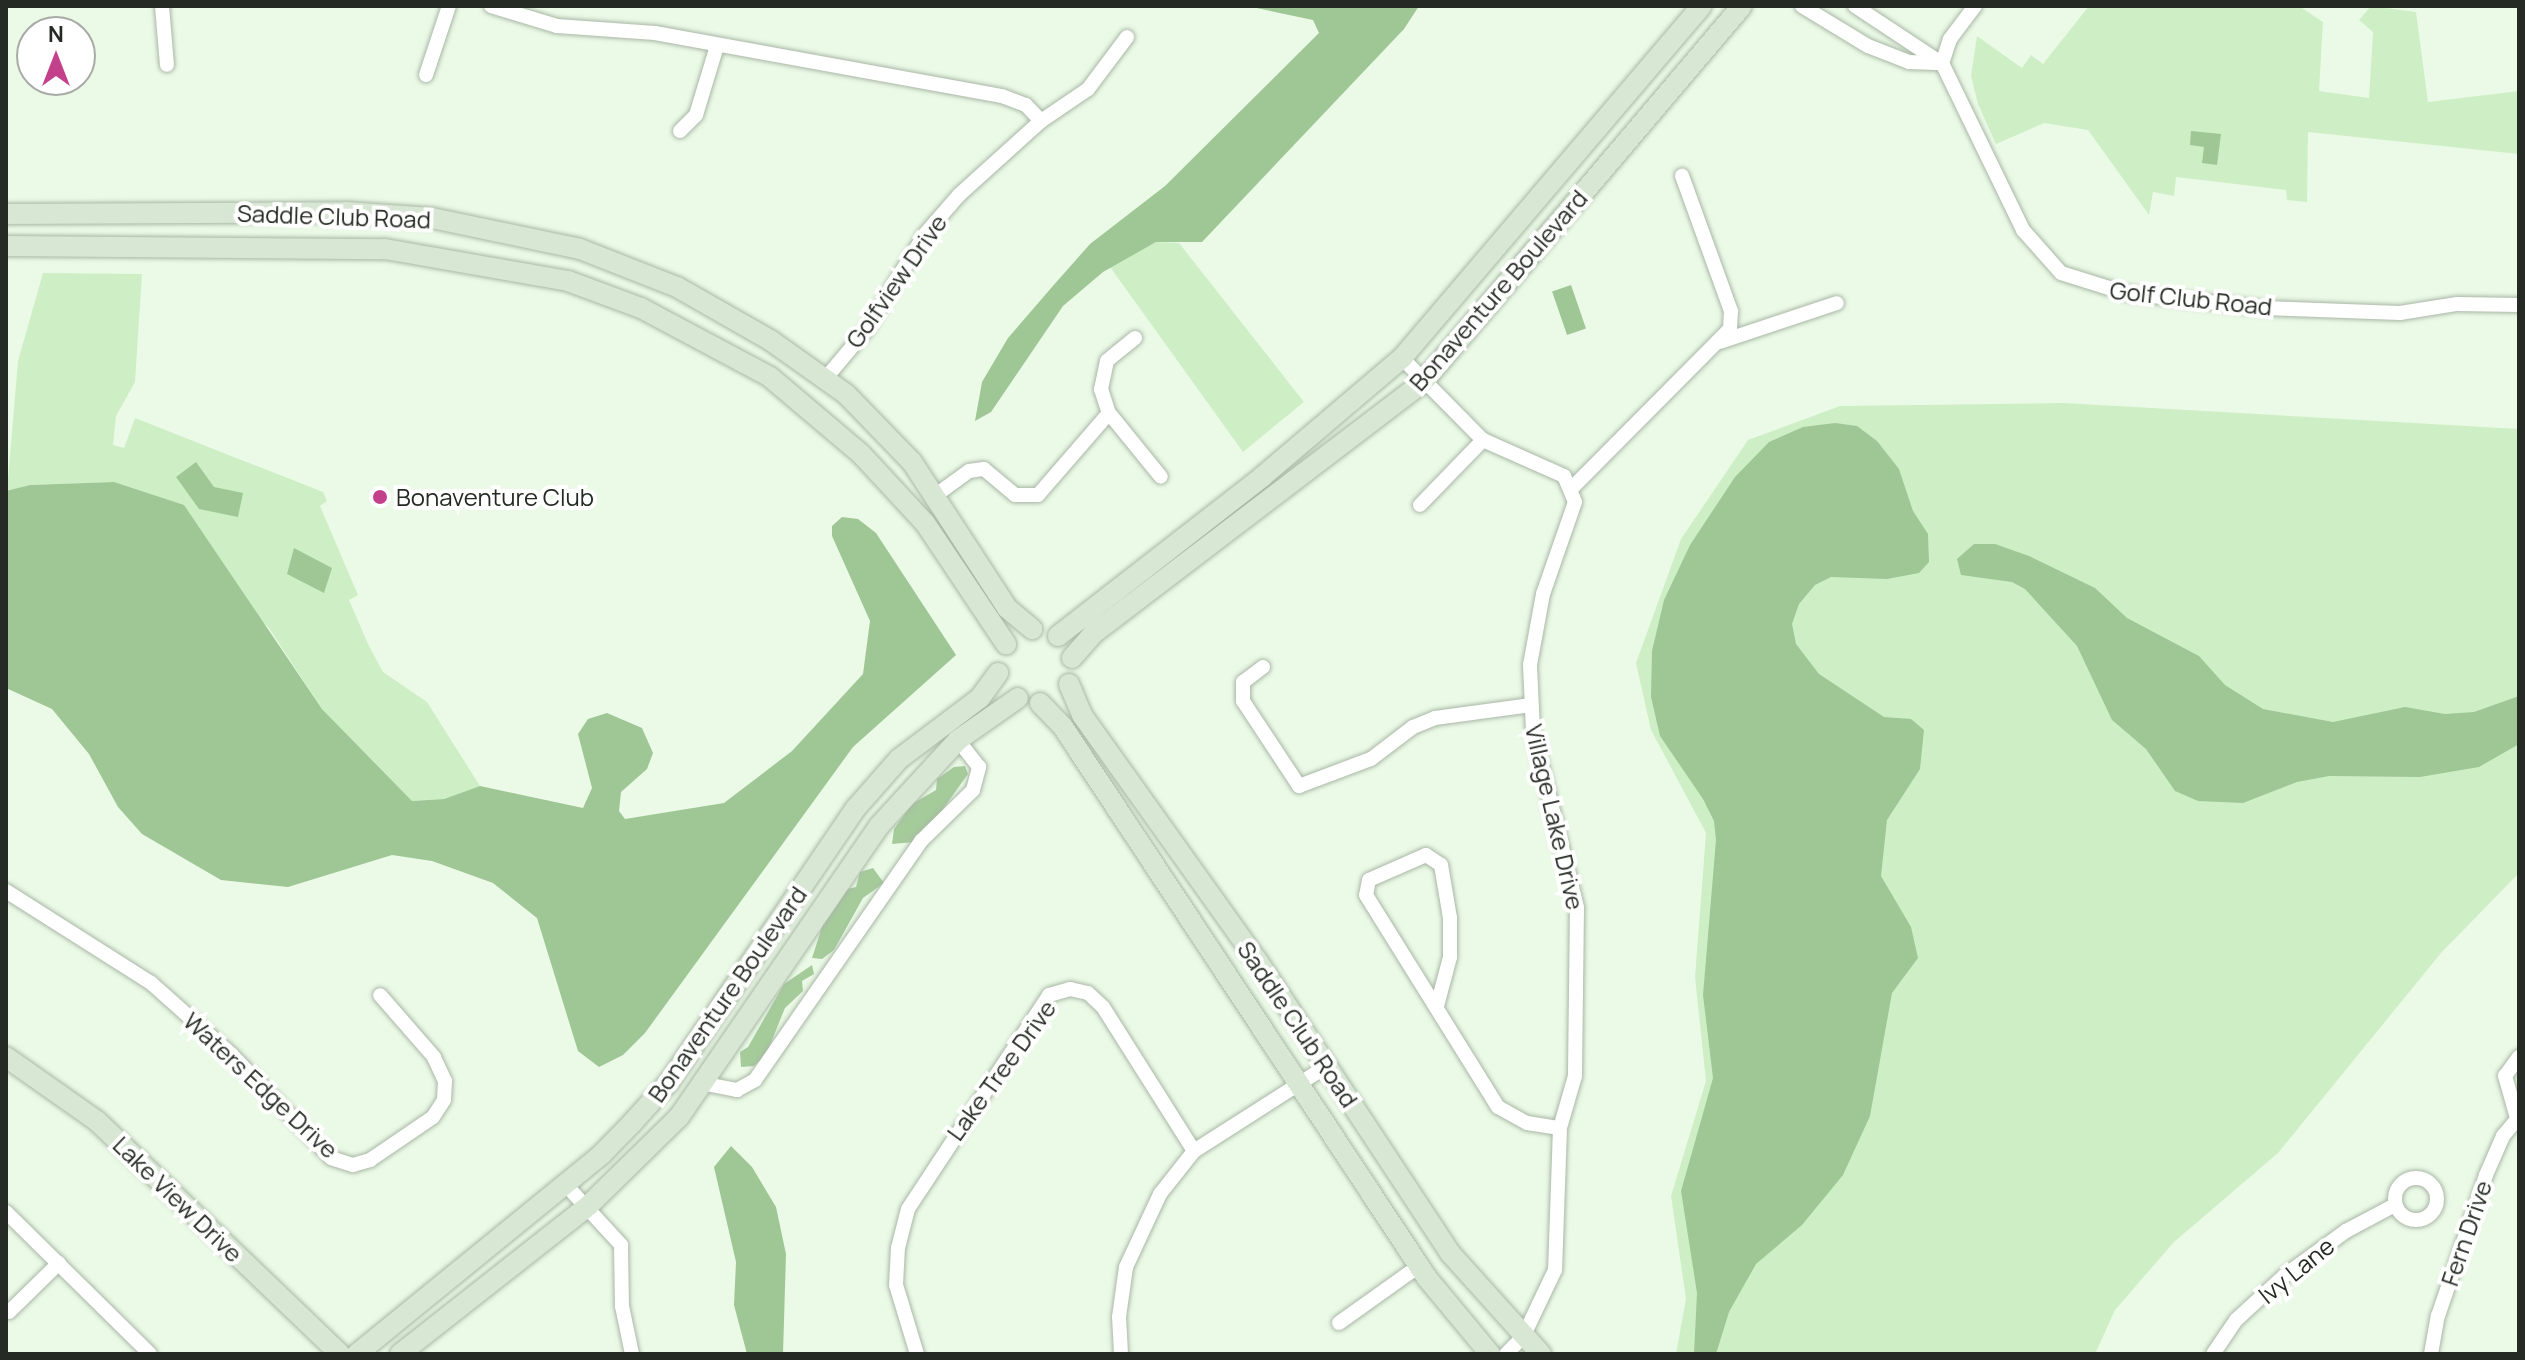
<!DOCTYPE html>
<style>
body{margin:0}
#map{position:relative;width:2525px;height:1360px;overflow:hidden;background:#ebfae7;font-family:Manrope,sans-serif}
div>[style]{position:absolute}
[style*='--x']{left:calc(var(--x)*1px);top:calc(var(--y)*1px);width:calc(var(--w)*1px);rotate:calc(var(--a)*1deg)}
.green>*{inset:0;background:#ceefc5}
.forest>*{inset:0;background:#a5cb9b}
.water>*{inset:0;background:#9fc695;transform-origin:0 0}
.roads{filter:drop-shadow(0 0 2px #a9b7a6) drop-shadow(0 0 2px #a9b7a6)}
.street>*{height:14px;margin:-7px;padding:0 7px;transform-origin:7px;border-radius:7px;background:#fff}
.street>.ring{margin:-7px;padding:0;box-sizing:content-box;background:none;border:14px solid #fff;border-radius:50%}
.secondary>*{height:20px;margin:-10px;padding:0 10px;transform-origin:10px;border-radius:10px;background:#d8e6d4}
.dots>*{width:22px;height:22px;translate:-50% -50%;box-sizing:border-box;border:4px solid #fff;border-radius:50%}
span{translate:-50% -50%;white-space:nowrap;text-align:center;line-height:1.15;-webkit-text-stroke:8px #fff;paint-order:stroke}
.street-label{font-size:24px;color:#252b24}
.poi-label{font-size:24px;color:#252b24}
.left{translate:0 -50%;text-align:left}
.frame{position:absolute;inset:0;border:8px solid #252b24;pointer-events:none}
.north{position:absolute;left:16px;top:16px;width:80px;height:80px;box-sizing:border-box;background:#fff;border:2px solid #a8aaa7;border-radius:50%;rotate:0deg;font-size:22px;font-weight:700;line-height:32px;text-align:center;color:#252b24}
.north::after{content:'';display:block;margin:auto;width:28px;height:36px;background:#c2418a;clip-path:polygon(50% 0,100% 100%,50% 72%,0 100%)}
</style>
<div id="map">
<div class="green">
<i style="clip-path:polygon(2089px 6px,2299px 6px,2323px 22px,2319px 91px,2369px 98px,2373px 32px,2359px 20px,2371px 6px,2416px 12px,2428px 102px,2519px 91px,2519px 154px,2308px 132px,2307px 202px,2287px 200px,2286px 190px,2176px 177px,2174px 196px,2153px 192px,2149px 215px,2088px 130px,2044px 123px,1996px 144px,1978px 104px,1971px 76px,1977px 36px,2022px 68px,2031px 55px,2043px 64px)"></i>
<i style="clip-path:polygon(1156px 242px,1179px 243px,1304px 402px,1243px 452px,1110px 267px)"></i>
<i style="clip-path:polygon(43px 273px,142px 274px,135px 382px,116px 416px,113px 445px,124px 448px,135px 418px,323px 492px,327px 501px,320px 506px,358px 595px,349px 600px,368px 644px,383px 672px,427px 702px,480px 786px,444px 799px,412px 801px,322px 709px,269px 628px,114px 482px,30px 485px,7px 491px,18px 361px)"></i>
<i style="clip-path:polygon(2064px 403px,2519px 429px,2519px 873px,2441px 953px,2278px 1153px,2174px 1242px,2115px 1310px,2095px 1354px,1676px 1354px,1686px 1299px,1671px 1196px,1706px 1081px,1695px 977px,1706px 833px,1651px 730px,1636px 663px,1681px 539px,1748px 440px,1840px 406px)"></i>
</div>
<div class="forest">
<i style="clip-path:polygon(965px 766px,968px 774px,938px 816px,915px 842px,892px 844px,894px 829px,912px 804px,936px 790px,937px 779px,954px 767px)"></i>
<i style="clip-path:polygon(873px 868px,884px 883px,863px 898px,834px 950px,822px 959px,812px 958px,823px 924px,843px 890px,856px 887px,860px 872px)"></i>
<i style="clip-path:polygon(812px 965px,814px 974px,802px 981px,803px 991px,785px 1008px,766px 1055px,754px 1066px,741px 1067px,740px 1052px,748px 1047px,784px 984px)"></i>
</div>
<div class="water">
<i style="clip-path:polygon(1247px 6px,1419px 6px,1404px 29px,1202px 242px,1156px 242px,1103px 272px,1063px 306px,991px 412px,975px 421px,982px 382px,1008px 338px,1052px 287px,1090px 244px,1165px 186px,1319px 33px,1313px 20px)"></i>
<i style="clip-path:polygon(2191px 131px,2221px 134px,2217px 165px,2202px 163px,2204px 147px,2190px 145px)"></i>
<i style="left:1571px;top:285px;width:46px;height:20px;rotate:71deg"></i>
<i style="clip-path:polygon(1835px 423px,1857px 426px,1877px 441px,1899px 469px,1913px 511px,1928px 534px,1929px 562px,1919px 573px,1887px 579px,1831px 577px,1815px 585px,1799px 604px,1792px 624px,1796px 644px,1819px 674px,1884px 717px,1911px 719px,1924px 730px,1920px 769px,1887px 820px,1881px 876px,1911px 927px,1918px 958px,1892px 993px,1870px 1116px,1843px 1175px,1802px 1225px,1756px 1264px,1729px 1312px,1716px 1354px,1694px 1354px,1697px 1293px,1681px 1191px,1713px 1078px,1703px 995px,1716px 840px,1714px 821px,1703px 799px,1660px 736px,1651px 697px,1652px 651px,1664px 600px,1690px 545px,1735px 477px,1769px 442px,1803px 427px)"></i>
<i style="clip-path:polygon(196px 462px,214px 487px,243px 493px,238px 517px,199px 509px,176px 477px)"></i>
<i style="clip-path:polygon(114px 482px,184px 505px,322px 709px,412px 801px,444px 799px,480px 786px,583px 808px,592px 788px,578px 734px,588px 719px,607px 713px,642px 728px,653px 753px,647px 769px,621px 792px,619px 811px,625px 819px,724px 803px,792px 751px,863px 674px,870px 621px,832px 536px,832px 526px,842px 517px,858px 519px,876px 533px,956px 655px,853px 747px,645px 1033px,623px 1055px,599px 1067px,578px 1051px,537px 918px,493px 883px,432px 861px,392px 855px,288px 887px,221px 880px,142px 834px,118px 807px,89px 754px,52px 709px,6px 688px,6px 491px,30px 485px)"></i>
<i style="clip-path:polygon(1974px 544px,1995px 544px,2029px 556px,2095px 588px,2127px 618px,2199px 656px,2225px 685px,2263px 709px,2333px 722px,2405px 707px,2445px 714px,2474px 712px,2519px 696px,2519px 744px,2479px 767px,2420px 777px,2329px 776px,2297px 782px,2243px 803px,2198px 801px,2175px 791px,2146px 749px,2112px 720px,2077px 646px,2025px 589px,2012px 582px,1961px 575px,1957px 559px)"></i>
<i style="clip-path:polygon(294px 548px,332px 568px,324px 593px,287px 574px)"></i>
<i style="clip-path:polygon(731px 1146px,752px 1167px,776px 1207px,786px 1254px,783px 1354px,747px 1354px,734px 1305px,736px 1262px,714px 1167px)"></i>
</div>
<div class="roads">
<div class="street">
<i style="--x:162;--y:6;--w:59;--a:85.2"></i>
<i style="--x:491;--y:6;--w:69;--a:16.9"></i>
<i style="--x:557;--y:26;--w:98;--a:4.1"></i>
<i style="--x:655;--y:33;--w:353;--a:10.3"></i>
<i style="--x:1002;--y:96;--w:26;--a:21"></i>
<i style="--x:1026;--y:105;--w:22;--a:47"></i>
<i style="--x:1802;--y:6;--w:77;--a:31.2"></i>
<i style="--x:1868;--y:46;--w:44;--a:21.3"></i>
<i style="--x:1909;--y:62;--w:33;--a:2"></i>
<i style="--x:1855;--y:6;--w:103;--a:33.5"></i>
<i style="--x:1975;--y:6;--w:41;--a:127.1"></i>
<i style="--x:1950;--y:39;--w:25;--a:108"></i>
<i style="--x:1942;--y:63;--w:186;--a:64.1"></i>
<i style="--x:2023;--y:230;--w:57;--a:48.5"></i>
<i style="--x:2061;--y:273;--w:67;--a:17.4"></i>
<i style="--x:2125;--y:293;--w:140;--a:6.2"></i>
<i style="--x:2264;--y:308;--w:136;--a:2.1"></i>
<i style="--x:2400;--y:313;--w:58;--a:-9"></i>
<i style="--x:2457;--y:304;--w:62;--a:0.9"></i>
<i style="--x:426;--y:75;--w:73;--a:-71.6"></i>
<i style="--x:680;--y:131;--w:23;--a:-45"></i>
<i style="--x:696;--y:115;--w:72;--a:-73.1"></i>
<i style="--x:1135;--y:338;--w:36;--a:141"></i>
<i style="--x:1107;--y:361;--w:29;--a:102"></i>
<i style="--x:1101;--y:389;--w:25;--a:72"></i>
<i style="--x:1109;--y:413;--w:82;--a:50.9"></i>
<i style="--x:1720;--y:342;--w:123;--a:-18.4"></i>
<i style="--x:1402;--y:358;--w:115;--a:45.4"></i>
<i style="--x:1483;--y:440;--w:89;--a:24"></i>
<i style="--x:1564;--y:476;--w:28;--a:67"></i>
<i style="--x:1575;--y:502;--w:97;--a:109.2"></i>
<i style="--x:1543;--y:594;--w:72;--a:100.4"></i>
<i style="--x:1530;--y:665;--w:66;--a:87.4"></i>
<i style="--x:1533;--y:731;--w:182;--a:76"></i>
<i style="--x:1577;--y:908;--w:168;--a:90.7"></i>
<i style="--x:1575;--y:1076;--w:54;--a:106.1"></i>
<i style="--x:1560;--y:1128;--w:142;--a:92"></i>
<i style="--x:1555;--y:1270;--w:74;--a:115.5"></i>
<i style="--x:1523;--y:1337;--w:24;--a:135"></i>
<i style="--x:825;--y:379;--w:65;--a:-50"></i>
<i style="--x:867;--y:329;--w:111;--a:-58.6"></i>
<i style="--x:925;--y:234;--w:52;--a:-48.9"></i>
<i style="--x:959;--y:195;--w:110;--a:-42.1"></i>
<i style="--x:1041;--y:121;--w:57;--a:-34.2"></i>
<i style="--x:1088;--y:89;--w:65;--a:-53.1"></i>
<i style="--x:1572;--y:488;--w:224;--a:-45.2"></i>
<i style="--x:1730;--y:329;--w:18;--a:-87"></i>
<i style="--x:1731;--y:311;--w:144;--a:-109.9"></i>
<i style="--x:936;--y:495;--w:41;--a:-36"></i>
<i style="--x:969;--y:471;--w:15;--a:-8"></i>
<i style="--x:984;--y:469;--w:40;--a:40"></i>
<i style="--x:1015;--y:495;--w:23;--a:0"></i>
<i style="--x:1038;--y:495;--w:108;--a:-49.1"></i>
<i style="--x:1420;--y:505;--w:91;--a:-45.9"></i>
<i style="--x:1263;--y:667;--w:25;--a:143"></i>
<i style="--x:1243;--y:682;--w:19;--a:90"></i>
<i style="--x:1243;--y:701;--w:102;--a:56.6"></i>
<i style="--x:1299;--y:786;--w:77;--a:-20.6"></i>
<i style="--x:1371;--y:759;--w:53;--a:-37.3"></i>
<i style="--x:1413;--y:727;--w:24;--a:-22"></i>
<i style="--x:1435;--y:718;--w:97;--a:-7.7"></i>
<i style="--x:6;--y:891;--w:172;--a:32.4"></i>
<i style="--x:151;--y:983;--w:107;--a:41.6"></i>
<i style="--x:231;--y:1054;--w:144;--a:46.1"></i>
<i style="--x:331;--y:1158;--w:23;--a:18"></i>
<i style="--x:353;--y:1165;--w:18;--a:-16"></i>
<i style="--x:370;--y:1160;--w:76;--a:-34.3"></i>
<i style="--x:433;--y:1117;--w:20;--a:-57"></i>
<i style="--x:444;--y:1100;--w:19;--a:-87"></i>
<i style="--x:445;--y:1081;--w:26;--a:-115"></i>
<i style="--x:434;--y:1057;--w:82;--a:-131.1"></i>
<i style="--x:1437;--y:1006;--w:51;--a:-75.1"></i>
<i style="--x:1450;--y:957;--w:39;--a:-90"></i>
<i style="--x:1450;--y:918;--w:54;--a:-99.6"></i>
<i style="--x:1441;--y:865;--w:18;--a:-146"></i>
<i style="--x:1426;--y:855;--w:62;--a:156.3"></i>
<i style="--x:1369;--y:880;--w:15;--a:101"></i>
<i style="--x:1366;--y:895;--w:250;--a:58.1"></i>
<i style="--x:1498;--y:1107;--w:33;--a:29"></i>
<i style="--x:1527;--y:1123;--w:33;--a:9"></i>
<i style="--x:706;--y:1084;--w:32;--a:11"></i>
<i style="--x:737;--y:1090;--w:21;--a:-29"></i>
<i style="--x:755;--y:1080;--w:291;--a:-55.2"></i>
<i style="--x:921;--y:841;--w:73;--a:-44.4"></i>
<i style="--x:973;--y:790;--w:24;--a:-75"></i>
<i style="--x:979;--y:767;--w:34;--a:-128"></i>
<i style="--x:2517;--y:1118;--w:44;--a:-105.9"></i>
<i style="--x:2505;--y:1076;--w:24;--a:-54"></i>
<i class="ring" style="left:2395px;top:1178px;width:28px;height:28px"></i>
<i style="--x:565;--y:1184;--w:83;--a:47.4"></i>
<i style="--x:621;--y:1245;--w:61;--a:89.1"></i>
<i style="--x:622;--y:1306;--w:49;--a:78.2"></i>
<i style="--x:6;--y:1212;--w:202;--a:44.6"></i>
<i style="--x:9;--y:1312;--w:70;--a:-44.4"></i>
<i style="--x:1339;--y:1323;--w:98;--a:-35.5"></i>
<i style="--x:917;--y:1354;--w:72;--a:-106.9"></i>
<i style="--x:896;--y:1285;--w:37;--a:-87"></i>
<i style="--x:898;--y:1248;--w:40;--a:-75.6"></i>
<i style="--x:908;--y:1209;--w:256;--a:-56.6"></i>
<i style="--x:1049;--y:995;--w:22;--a:-16"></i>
<i style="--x:1070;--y:989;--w:18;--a:13"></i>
<i style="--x:1088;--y:993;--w:21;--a:43"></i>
<i style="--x:1103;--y:1007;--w:170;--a:57.7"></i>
<i style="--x:1121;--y:1354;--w:37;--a:-93"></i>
<i style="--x:1119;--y:1317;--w:50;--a:-82"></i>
<i style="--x:1126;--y:1267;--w:81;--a:-65"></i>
<i style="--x:1160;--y:1194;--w:55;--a:-51.7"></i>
<i style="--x:1194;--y:1151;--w:158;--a:-32.6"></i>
<i style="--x:2213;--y:1354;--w:41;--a:-55.9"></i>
<i style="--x:2236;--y:1320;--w:65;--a:-42.5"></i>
<i style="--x:2284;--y:1276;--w:77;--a:-36"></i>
<i style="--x:2346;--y:1231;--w:55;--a:-28"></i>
<i style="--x:2431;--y:1354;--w:39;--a:-80"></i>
<i style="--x:2438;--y:1316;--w:149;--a:-71.2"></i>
<i style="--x:2486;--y:1175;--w:43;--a:-66.4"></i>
<i style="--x:2503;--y:1136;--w:25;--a:-50"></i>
</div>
<div class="secondary">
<i style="--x:6;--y:214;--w:340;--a:-0.3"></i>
<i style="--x:346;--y:212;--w:86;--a:4"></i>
<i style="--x:432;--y:218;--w:151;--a:11.8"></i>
<i style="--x:580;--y:249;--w:104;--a:21.4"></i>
<i style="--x:677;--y:287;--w:107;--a:29.7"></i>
<i style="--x:770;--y:340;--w:93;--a:35.4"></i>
<i style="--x:846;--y:394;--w:95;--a:45.9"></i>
<i style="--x:912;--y:462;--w:174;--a:56.9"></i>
<i style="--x:1007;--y:608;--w:33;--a:40"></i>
<i style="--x:6;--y:246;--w:379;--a:0.5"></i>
<i style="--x:385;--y:249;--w:186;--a:9.9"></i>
<i style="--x:568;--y:281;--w:78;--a:20.3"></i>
<i style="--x:641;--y:308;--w:146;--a:28.1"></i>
<i style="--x:770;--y:377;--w:119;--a:40.2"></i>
<i style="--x:861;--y:454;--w:94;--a:47.2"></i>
<i style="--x:925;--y:523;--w:146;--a:56.2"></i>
<i style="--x:1058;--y:636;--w:259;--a:-37.9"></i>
<i style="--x:1262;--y:477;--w:184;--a:-40.4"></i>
<i style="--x:1402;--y:358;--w:462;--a:-49.6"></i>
<i style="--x:1072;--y:658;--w:33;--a:-49"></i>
<i style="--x:1094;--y:633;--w:414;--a:-37.3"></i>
<i style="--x:1423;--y:382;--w:493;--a:-49.7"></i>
<i style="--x:1069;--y:684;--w:34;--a:67"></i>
<i style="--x:1082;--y:715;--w:301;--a:54.5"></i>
<i style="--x:1257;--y:960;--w:351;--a:56.6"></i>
<i style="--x:1450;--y:1253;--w:136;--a:48"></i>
<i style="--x:1040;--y:703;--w:33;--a:46"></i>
<i style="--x:1063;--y:727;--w:660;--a:56.55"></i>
<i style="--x:1427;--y:1278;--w:99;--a:50.3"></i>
<i style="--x:6;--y:1057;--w:111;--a:35.1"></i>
<i style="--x:97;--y:1121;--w:337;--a:43.8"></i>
<i style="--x:357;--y:1354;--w:316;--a:-39.2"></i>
<i style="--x:602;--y:1154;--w:45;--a:-45.9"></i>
<i style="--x:633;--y:1122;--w:54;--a:-48"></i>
<i style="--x:669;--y:1082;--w:332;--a:-55.7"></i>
<i style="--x:856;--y:808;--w:65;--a:-48.7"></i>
<i style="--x:899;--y:759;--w:101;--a:-37"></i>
<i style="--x:980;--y:698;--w:31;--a:-54"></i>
<i style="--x:400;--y:1354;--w:239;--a:-38.2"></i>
<i style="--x:588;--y:1206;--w:127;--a:-44.4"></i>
<i style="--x:679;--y:1117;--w:353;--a:-55.5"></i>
<i style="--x:879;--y:826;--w:117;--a:-47.4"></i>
<i style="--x:958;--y:740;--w:73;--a:-35"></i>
</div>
</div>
<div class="dots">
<i style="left:380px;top:497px;background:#c2418a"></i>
</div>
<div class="street-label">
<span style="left:334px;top:216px;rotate:2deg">Saddle Club Road</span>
<span style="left:896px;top:281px;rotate:-55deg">Golfview Drive</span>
<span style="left:1498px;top:290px;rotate:-49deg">Bonaventure Boulevard</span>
<span style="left:2191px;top:298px;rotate:6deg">Golf Club Road</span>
<span style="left:1555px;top:817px;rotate:77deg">Village Lake Drive</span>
<span style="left:727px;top:994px;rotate:-55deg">Bonaventure Boulevard</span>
<span style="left:1298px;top:1024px;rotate:56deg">Saddle Club Road</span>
<span style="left:1001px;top:1070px;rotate:-54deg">Lake Tree Drive</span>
<span style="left:261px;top:1085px;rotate:43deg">Waters Edge Drive</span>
<span style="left:178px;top:1199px;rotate:44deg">Lake View Drive</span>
<span style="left:2466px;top:1233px;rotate:-71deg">Fern Drive</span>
<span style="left:2296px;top:1270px;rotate:-39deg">Ivy Lane</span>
</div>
<div class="poi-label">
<span class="left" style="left:396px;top:497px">Bonaventure Club</span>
</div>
<div class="frame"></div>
<div class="north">N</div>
</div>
